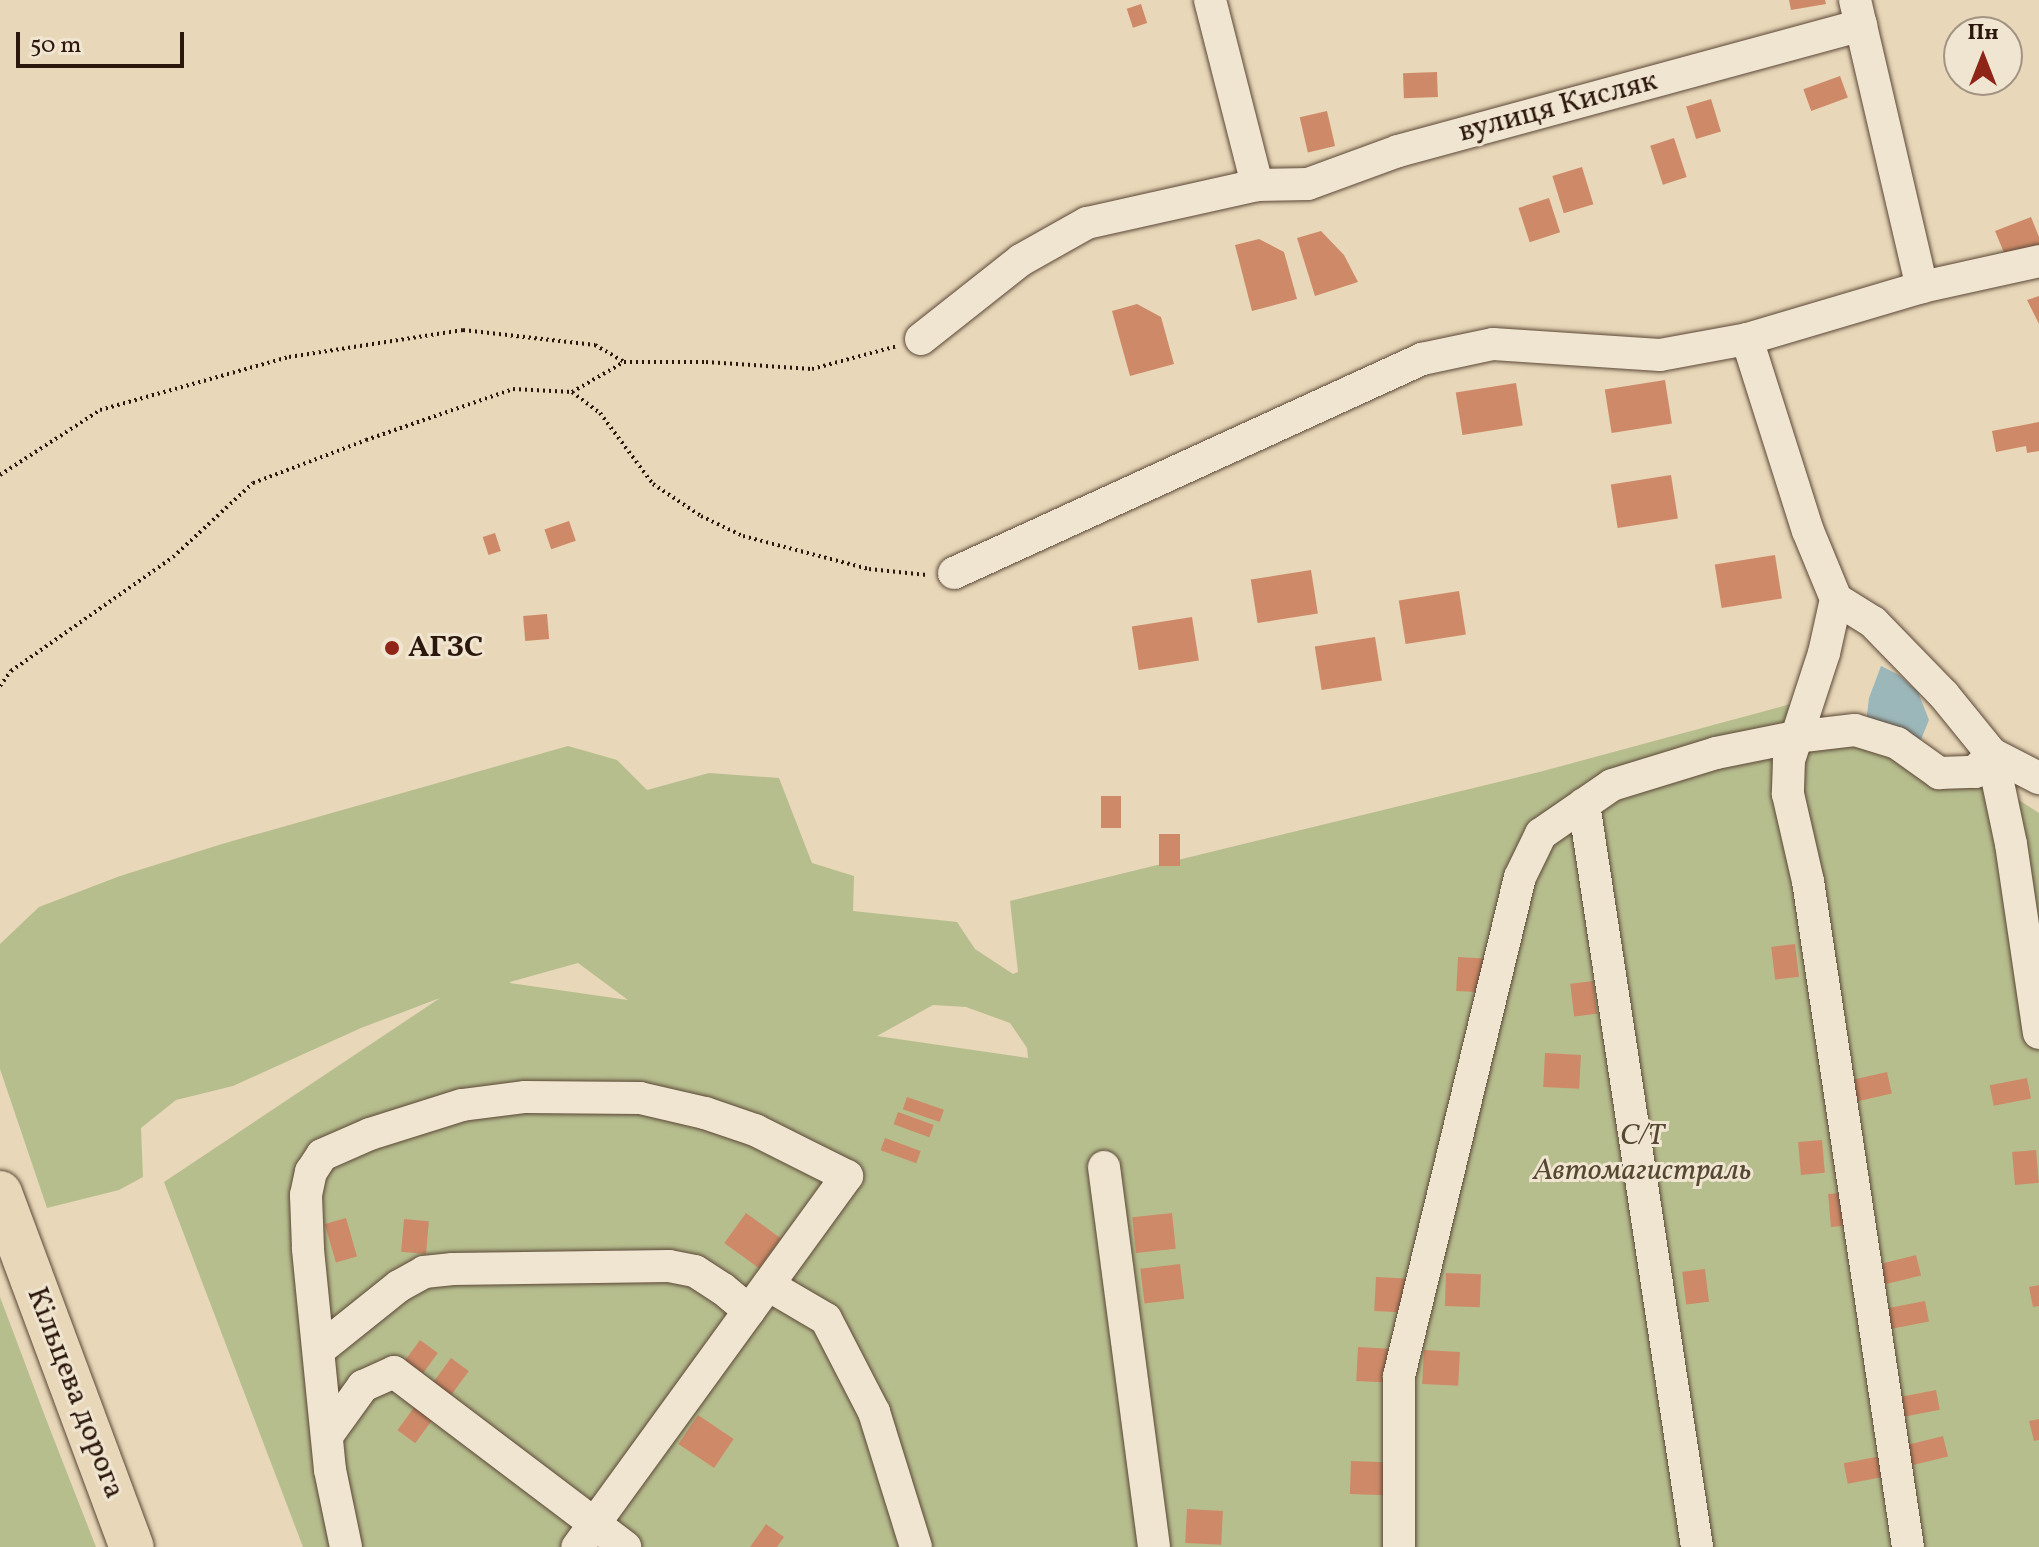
<!DOCTYPE html>
<meta charset="utf-8">
<style>
body{margin:0}
#map{position:relative;width:2039px;height:1547px;overflow:hidden;background:#e8d7b8;font-family:Vollkorn,serif}
div>[style]{position:absolute}
[style*='--x']{left:calc(var(--x)*1px);top:calc(var(--y)*1px);width:calc(var(--w)*1px);rotate:calc(var(--a)*1deg)}
.green>*{inset:0;background:#b7be8e}
.water>*{inset:0;background:#9cb7ba}
.building>*{inset:0;background:#ce8a68;transform-origin:0 0}
.path>*{height:4px;margin-top:-2px;transform-origin:0;background:repeating-linear-gradient(90deg,#2c170c 0 2px,transparent 0 6px)}
.roads{filter:drop-shadow(0 0 2px #5b4737) drop-shadow(0 0 2px #5b4737)}
.minor>*{height:32px;margin:-16px;padding:0 16px;transform-origin:16px;border-radius:16px;background:#f0e5d1}
.highway>*{height:44px;margin:-22px;padding:0 22px;transform-origin:22px;border-radius:22px;background:#e8d7b8}
.dots>*{width:22px;height:22px;translate:-50% -50%;box-sizing:border-box;border:4px solid #f0e5d1;border-radius:50%}
span{translate:-50% -50%;white-space:nowrap;text-align:center;line-height:1.15;-webkit-text-stroke:6px #f0e5d1;paint-order:stroke}
.street-label{font-size:30px;color:#2c170c}
.poi-label{font-size:30px;color:#2c170c;font-weight:700}
.left{translate:0 -50%;text-align:left}
.park-label{font-size:30px;color:#564933;font-style:italic}
.north{position:absolute;left:1943px;top:16px;width:80px;height:80px;box-sizing:border-box;background:#f0e5d1;border:2px solid #a29382;border-radius:50%;rotate:0deg;font-size:22px;font-weight:700;line-height:32px;text-align:center;color:#2c170c}
.north::after{content:'';display:block;margin:auto;width:28px;height:36px;background:#8f2418;clip-path:polygon(50% 0,100% 100%,50% 72%,0 100%)}
.scale{position:absolute;left:16px;top:32px;width:168px;height:36px;box-sizing:border-box;border:4px solid #2c170c;border-top:0;padding-left:10px;font-size:24px;line-height:28px;white-space:nowrap;color:#2c170c;-webkit-text-stroke:6px #f0e5d1;paint-order:stroke}
</style>
<div id="map">
<div class="green">
<i style="clip-path:polygon(evenodd,1791px 704px,1975px 772px,2039px 813px,2039px 1547px,303px 1547px,164px 1182px,440px 998px,361px 1028px,233px 1086px,176px 1100px,141px 1128px,143px 1177px,119px 1190px,47px 1208px,0 1069px,0 944px,39px 907px,120px 876px,222px 844px,568px 746px,617px 760px,647px 790px,709px 773px,779px 778px,812px 863px,854px 876px,853px 911px,957px 922px,975px 949px,1013px 974px,1018px 972px,1010px 901px,1543px 771px,1791px 704px,578px 963px,628px 1000px,510px 983px,510px 982px,578px 963px,1791px 704px,933px 1005px,966px 1007px,1010px 1023px,1027px 1048px,1028px 1058px,877px 1036px,933px 1005px)"></i>
<i style="clip-path:polygon(0 1297px,46px 1419px,96px 1547px,0 1547px)"></i>
</div>
<div class="water">
<i style="clip-path:polygon(1881px 666px,1899px 675px,1918px 692px,1929px 720px,1920px 742px,1865px 731px,1869px 698px)"></i>
</div>
<div class="building">
<i style="clip-path:polygon(1789px 0,1825px 0,1826px 4px,1791px 10px)"></i>
<i style="left:1141px;top:4px;width:20px;height:15px;rotate:72deg"></i>
<i style="left:1437px;top:72px;width:25px;height:34px;rotate:88deg"></i>
<i style="left:1840px;top:76px;width:23px;height:39px;rotate:70deg"></i>
<i style="left:1711px;top:99px;width:34px;height:26px;rotate:73deg"></i>
<i style="left:1327px;top:111px;width:36px;height:28px;rotate:77deg"></i>
<i style="left:1674px;top:138px;width:41px;height:25px;rotate:72deg"></i>
<i style="left:1582px;top:167px;width:39px;height:31px;rotate:73deg"></i>
<i style="left:1549px;top:198px;width:36px;height:32px;rotate:72deg"></i>
<i style="clip-path:polygon(2031px 217px,2039px 237px,2039px 248px,2007px 260px,1995px 231px)"></i>
<i style="clip-path:polygon(1321px 231px,1344px 255px,1358px 282px,1315px 296px,1297px 238px)"></i>
<i style="clip-path:polygon(1259px 239px,1284px 252px,1297px 299px,1252px 311px,1235px 245px)"></i>
<i style="clip-path:polygon(2039px 296px,2039px 324px,2027px 300px)"></i>
<i style="clip-path:polygon(1137px 304px,1161px 317px,1174px 364px,1130px 376px,1112px 311px)"></i>
<i style="left:1665px;top:380px;width:44px;height:61px;rotate:81deg"></i>
<i style="left:1516px;top:383px;width:43px;height:61px;rotate:81deg"></i>
<i style="clip-path:polygon(2039px 422px,2039px 451px,2027px 453px,2026px 446px,1996px 452px,1992px 431px)"></i>
<i style="left:1671px;top:475px;width:44px;height:61px;rotate:81deg"></i>
<i style="left:569px;top:521px;width:21px;height:26px;rotate:71deg"></i>
<i style="left:495px;top:533px;width:19px;height:13px;rotate:72deg"></i>
<i style="left:1775px;top:555px;width:44px;height:61px;rotate:81deg"></i>
<i style="left:1311px;top:570px;width:44px;height:61px;rotate:81deg"></i>
<i style="left:1459px;top:591px;width:44px;height:61px;rotate:81deg"></i>
<i style="left:547px;top:614px;width:25px;height:24px;rotate:85deg"></i>
<i style="left:1192px;top:617px;width:44px;height:61px;rotate:81deg"></i>
<i style="left:1375px;top:637px;width:44px;height:61px;rotate:81deg"></i>
<i style="left:1101px;top:796px;width:20px;height:32px"></i>
<i style="left:1180px;top:834px;width:32px;height:21px;rotate:90deg"></i>
<i style="left:1795px;top:944px;width:33px;height:24px;rotate:83deg"></i>
<i style="left:1458px;top:957px;width:36px;height:34px;rotate:3deg"></i>
<i style="left:1593px;top:981px;width:33px;height:23px;rotate:83deg"></i>
<i style="left:1545px;top:1053px;width:36px;height:34px;rotate:3deg"></i>
<i style="left:1887px;top:1072px;width:22px;height:37px;rotate:77deg"></i>
<i style="left:2027px;top:1078px;width:21px;height:38px;rotate:79deg"></i>
<i style="left:907px;top:1097px;width:39px;height:13px;rotate:19deg"></i>
<i style="left:898px;top:1112px;width:38px;height:13px;rotate:20deg"></i>
<i style="left:885px;top:1138px;width:38px;height:13px;rotate:20deg"></i>
<i style="left:1822px;top:1140px;width:33px;height:24px;rotate:85deg"></i>
<i style="left:2036px;top:1150px;width:33px;height:24px;rotate:85deg"></i>
<i style="left:1852px;top:1192px;width:33px;height:24px;rotate:85deg"></i>
<i style="left:746px;top:1213px;width:43px;height:37px;rotate:36deg"></i>
<i style="left:1172px;top:1213px;width:36px;height:40px;rotate:84deg"></i>
<i style="left:346px;top:1218px;width:40px;height:22px;rotate:74deg"></i>
<i style="left:404px;top:1219px;width:25px;height:33px;rotate:5deg"></i>
<i style="left:1916px;top:1255px;width:21px;height:37px;rotate:76deg"></i>
<i style="left:1180px;top:1264px;width:35px;height:40px;rotate:83deg"></i>
<i style="left:1705px;top:1269px;width:33px;height:23px;rotate:83deg"></i>
<i style="left:1446px;top:1273px;width:35px;height:33px;rotate:2deg"></i>
<i style="left:1376px;top:1277px;width:35px;height:34px;rotate:3deg"></i>
<i style="clip-path:polygon(2039px 1285px,2039px 1306px,2033px 1307px,2029px 1287px)"></i>
<i style="left:1925px;top:1301px;width:21px;height:38px;rotate:79deg"></i>
<i style="left:420px;top:1340px;width:22px;height:35px;rotate:36deg"></i>
<i style="left:1358px;top:1347px;width:36px;height:34px;rotate:3deg"></i>
<i style="left:1424px;top:1350px;width:36px;height:34px;rotate:3deg"></i>
<i style="left:451px;top:1358px;width:22px;height:36px;rotate:36deg"></i>
<i style="left:1936px;top:1390px;width:20px;height:38px;rotate:79deg"></i>
<i style="left:418px;top:1402px;width:22px;height:35px;rotate:36deg"></i>
<i style="left:698px;top:1415px;width:43px;height:35px;rotate:34deg"></i>
<i style="clip-path:polygon(2039px 1419px,2039px 1440px,2034px 1441px,2029px 1421px)"></i>
<i style="left:1943px;top:1436px;width:21px;height:37px;rotate:76deg"></i>
<i style="left:1881px;top:1456px;width:21px;height:38px;rotate:79deg"></i>
<i style="left:1351px;top:1461px;width:36px;height:33px;rotate:2deg"></i>
<i style="left:1187px;top:1509px;width:36px;height:34px;rotate:3deg"></i>
<i style="clip-path:polygon(766px 1524px,784px 1537px,777px 1547px,750px 1547px)"></i>
</div>
<div class="path">
<i style="--x:572;--y:392;--w:35;--a:37"></i>
<i style="--x:600;--y:413;--w:89;--a:53.3"></i>
<i style="--x:653;--y:484;--w:58;--a:33.7"></i>
<i style="--x:701;--y:516;--w:47;--a:25.5"></i>
<i style="--x:743;--y:536;--w:130;--a:14.7"></i>
<i style="--x:869;--y:569;--w:58;--a:5.9"></i>
<i style="--x:0;--y:475;--w:119;--a:-33"></i>
<i style="--x:100;--y:410;--w:196;--a:-15.7"></i>
<i style="--x:289;--y:357;--w:176;--a:-8.8"></i>
<i style="--x:463;--y:330;--w:133;--a:6.5"></i>
<i style="--x:595;--y:345;--w:34;--a:30"></i>
<i style="--x:0;--y:686;--w:19;--a:-54"></i>
<i style="--x:11;--y:671;--w:198;--a:-35.1"></i>
<i style="--x:173;--y:557;--w:109;--a:-42.8"></i>
<i style="--x:253;--y:483;--w:121;--a:-20.8"></i>
<i style="--x:366;--y:440;--w:156;--a:-19.1"></i>
<i style="--x:513;--y:389;--w:59;--a:2.9"></i>
<i style="--x:572;--y:392;--w:60;--a:-30"></i>
<i style="--x:624;--y:362;--w:82;--a:0"></i>
<i style="--x:706;--y:362;--w:106;--a:3.8"></i>
<i style="--x:812;--y:369;--w:88;--a:-15.1"></i>
</div>
<div class="roads">
<div class="minor">
<i style="--x:1210;--y:0;--w:191;--a:75.7"></i>
<i style="--x:1855;--y:0;--w:295;--a:76.9"></i>
<i style="--x:921;--y:339;--w:127;--a:-38.3"></i>
<i style="--x:1021;--y:260;--w:76;--a:-29.3"></i>
<i style="--x:1087;--y:223;--w:174;--a:-12.6"></i>
<i style="--x:1257;--y:185;--w:51;--a:-1.1"></i>
<i style="--x:1308;--y:184;--w:96;--a:-20.1"></i>
<i style="--x:1398;--y:151;--w:480;--a:-15.2"></i>
<i style="--x:1747;--y:339;--w:201;--a:72.4"></i>
<i style="--x:1808;--y:531;--w:74;--a:67.6"></i>
<i style="--x:1836;--y:599;--w:44;--a:31.9"></i>
<i style="--x:1873;--y:622;--w:102;--a:45.8"></i>
<i style="--x:1944;--y:695;--w:76;--a:50.9"></i>
<i style="--x:1992;--y:754;--w:53;--a:27.1"></i>
<i style="--x:954;--y:573;--w:515;--a:-24.57"></i>
<i style="--x:1422;--y:359;--w:73;--a:-11.9"></i>
<i style="--x:1493;--y:344;--w:167;--a:3.8"></i>
<i style="--x:1660;--y:355;--w:88;--a:-10.4"></i>
<i style="--x:1747;--y:339;--w:183;--a:-16.5"></i>
<i style="--x:1922;--y:287;--w:120;--a:-12.5"></i>
<i style="--x:1836;--y:599;--w:55;--a:102.5"></i>
<i style="--x:1824;--y:653;--w:113;--a:108.1"></i>
<i style="--x:1789;--y:760;--w:34;--a:92"></i>
<i style="--x:1788;--y:794;--w:89;--a:77.1"></i>
<i style="--x:1808;--y:881;--w:673;--a:81.46"></i>
<i style="--x:1584;--y:804;--w:752;--a:81.35"></i>
<i style="--x:1104;--y:1167;--w:383;--a:82.5"></i>
<i style="--x:768;--y:1285;--w:67;--a:30.4"></i>
<i style="--x:826;--y:1319;--w:105;--a:62.7"></i>
<i style="--x:874;--y:1412;--w:141;--a:72.7"></i>
<i style="--x:319;--y:1350;--w:102;--a:-38.7"></i>
<i style="--x:399;--y:1286;--w:29;--a:-29"></i>
<i style="--x:424;--y:1272;--w:29;--a:-6"></i>
<i style="--x:453;--y:1269;--w:216;--a:-0.8"></i>
<i style="--x:669;--y:1266;--w:26;--a:11"></i>
<i style="--x:695;--y:1271;--w:33;--a:33"></i>
<i style="--x:723;--y:1289;--w:34;--a:40"></i>
<i style="--x:327;--y:1436;--w:62;--a:-54.2"></i>
<i style="--x:363;--y:1386;--w:34;--a:-24"></i>
<i style="--x:394;--y:1372;--w:290;--a:37.1"></i>
<i style="--x:346;--y:1547;--w:79;--a:-101.7"></i>
<i style="--x:330;--y:1470;--w:223;--a:-95.7"></i>
<i style="--x:308;--y:1248;--w:53;--a:-92.2"></i>
<i style="--x:306;--y:1195;--w:24;--a:-78"></i>
<i style="--x:311;--y:1172;--w:20;--a:-57"></i>
<i style="--x:322;--y:1155;--w:52;--a:-23.6"></i>
<i style="--x:370;--y:1134;--w:96;--a:-17.5"></i>
<i style="--x:462;--y:1105;--w:64;--a:-7.2"></i>
<i style="--x:525;--y:1097;--w:115;--a:0.5"></i>
<i style="--x:640;--y:1098;--w:67;--a:13"></i>
<i style="--x:705;--y:1113;--w:53;--a:18.8"></i>
<i style="--x:755;--y:1130;--w:103;--a:26.6"></i>
<i style="--x:847;--y:1176;--w:459;--a:126"></i>
<i style="--x:1399;--y:1547;--w:171;--a:-90"></i>
<i style="--x:1399;--y:1376;--w:513;--a:-76.37"></i>
<i style="--x:1520;--y:877;--w:48;--a:-64"></i>
<i style="--x:1541;--y:834;--w:86;--a:-34.6"></i>
<i style="--x:1612;--y:785;--w:109;--a:-17.1"></i>
<i style="--x:1716;--y:753;--w:81;--a:-11.4"></i>
<i style="--x:1795;--y:737;--w:60;--a:-6.7"></i>
<i style="--x:1855;--y:730;--w:44;--a:17.2"></i>
<i style="--x:1897;--y:743;--w:52;--a:35.5"></i>
<i style="--x:1939;--y:773;--w:36;--a:-2"></i>
<i style="--x:1975;--y:772;--w:25;--a:-47"></i>
<i style="--x:1992;--y:754;--w:92;--a:78.1"></i>
<i style="--x:2011;--y:844;--w:191;--a:81.6"></i>
</div>
<div class="highway">
<i style="--x:0;--y:1193;--w:378;--a:69.6"></i>
</div>
</div>
<div class="dots">
<i style="left:392px;top:648px;background:#8f2418"></i>
</div>
<div class="street-label">
<span style="left:1558px;top:107px;rotate:-15deg">вулиця Кисляк</span>
<span style="left:75px;top:1393px;rotate:69deg">Кільцева дорога</span>
</div>
<div class="poi-label">
<span class="left" style="left:408px;top:648px">АГЗС</span>
</div>
<div class="park-label">
<span style="left:1642px;top:1153px">С/Т<br>Автомагистраль</span>
</div>
<div class="north">Пн</div>
<div class="scale">50 m</div>
</div>
